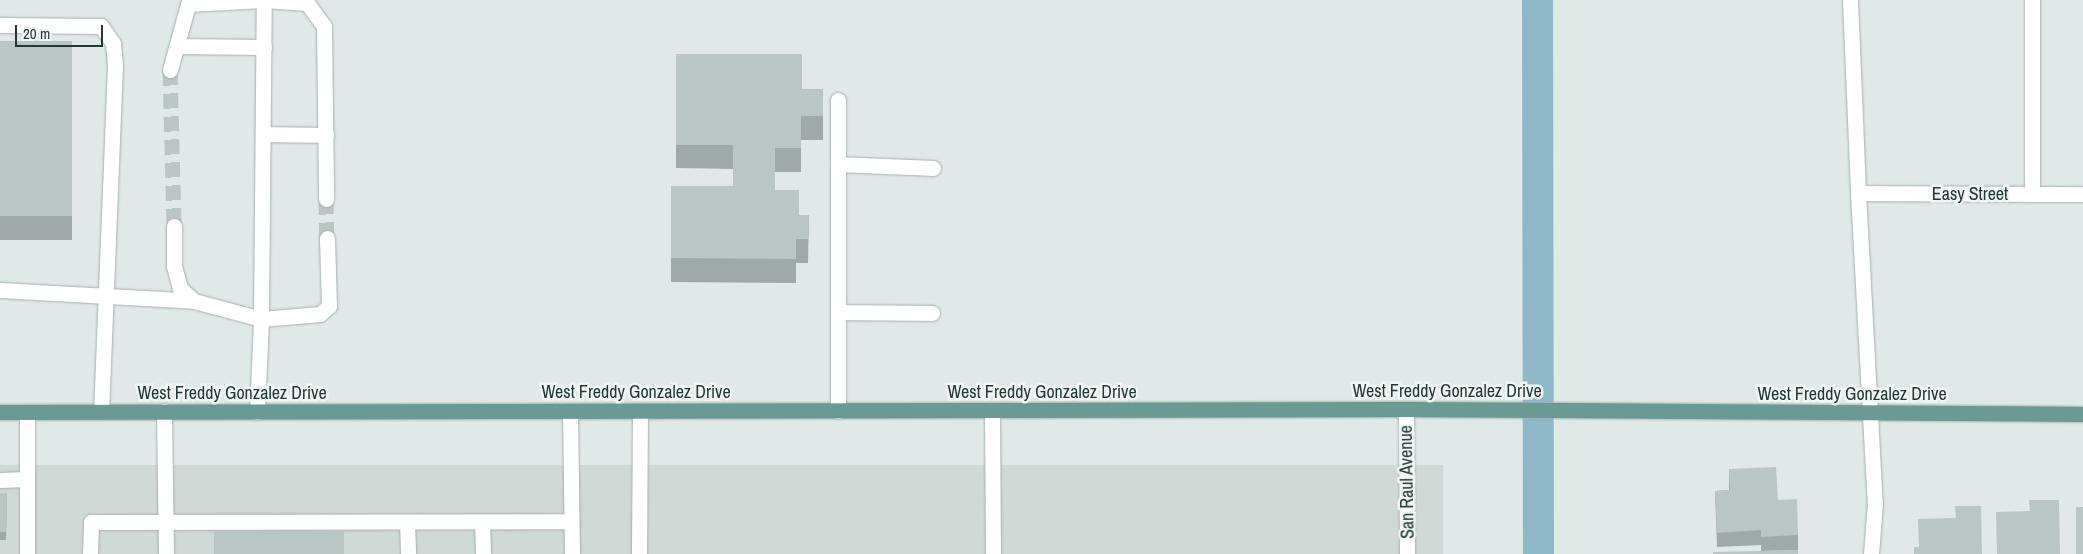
<!DOCTYPE html>
<style>
body{margin:0}
#map{position:relative;width:2083px;height:554px;overflow:hidden;background:#e0e9e7;font-family:"Archivo Narrow",sans-serif}
div>[style]{position:absolute}
[style*='--x']{left:calc(var(--x)*1px);top:calc(var(--y)*1px);width:calc(var(--w)*1px);rotate:calc(var(--a)*1deg)}
.built>*{inset:0;background:#cfd9d6;transform-origin:0 0}
.canal>*{height:31px;margin:-15.5px;padding:0 15.5px;transform-origin:15.5px;border-radius:15.5px;background:#8eb7c8}
.minor-tunnel>*{height:15px;margin-top:-7.5px;transform-origin:0;background:repeating-linear-gradient(90deg,#bac6c3 0 15px,transparent 0 23px)}
.roads{filter:drop-shadow(0 0 1px #a4b0ae) drop-shadow(0 0 1px #a4b0ae)}
.minor>*{height:15px;margin:-7.5px;padding:0 7.5px;transform-origin:7.5px;border-radius:7.5px;background:#fff}
.major>*{height:15px;margin:-7.5px;padding:0 7.5px;transform-origin:7.5px;border-radius:7.5px;background:#6a9a94}
.wall>*{inset:0;background:#9faaa8;transform-origin:0 0}
.building>*{inset:0;background:#b9c6c3;transform-origin:0 0}
span{translate:-50% -50%;white-space:nowrap;text-align:center;line-height:1.15;-webkit-text-stroke:5px #f0f6f4;paint-order:stroke}
.street-label{font-size:18px;color:#233835}
.scale{position:absolute;left:15px;top:25px;width:88px;height:22px;box-sizing:border-box;border:2px solid #233835;border-top:0;padding-left:6px;font-size:15px;line-height:18px;white-space:nowrap;color:#233835;-webkit-text-stroke:4px #f0f6f4;paint-order:stroke}
</style>
<div id="map">
<div class="built">
<i style="left:0;top:465px;width:1443px;height:89px"></i>
</div>
<div class="canal">
<i style="--x:1537;--y:0;--w:554;--a:89.9"></i>
</div>
<div class="minor-tunnel">
<i style="--x:170;--y:70;--w:156;--a:88.5"></i>
<i style="--x:326;--y:199;--w:39;--a:89"></i>
</div>
<div class="roads">
<div class="minor">
<i style="--x:1850;--y:0;--w:193;--a:87.6"></i>
<i style="--x:1858;--y:193;--w:225;--a:0.3"></i>
<i style="--x:2032;--y:0;--w:194;--a:90"></i>
<i style="--x:0;--y:25;--w:101;--a:0.6"></i>
<i style="--x:101;--y:26;--w:21;--a:55"></i>
<i style="--x:113;--y:43;--w:22;--a:85"></i>
<i style="--x:115;--y:65;--w:346;--a:92.3"></i>
<i style="--x:177;--y:46;--w:87;--a:0.7"></i>
<i style="--x:170;--y:70;--w:68;--a:-74.7"></i>
<i style="--x:188;--y:4;--w:76;--a:-3"></i>
<i style="--x:264;--y:0;--w:43;--a:4"></i>
<i style="--x:307;--y:3;--w:29;--a:54"></i>
<i style="--x:324;--y:26;--w:173;--a:89.3"></i>
<i style="--x:263;--y:134;--w:63;--a:0.9"></i>
<i style="--x:838;--y:164;--w:95;--a:2.4"></i>
<i style="--x:1858;--y:193;--w:310;--a:86.9"></i>
<i style="--x:1875;--y:503;--w:51;--a:94.5"></i>
<i style="--x:174;--y:226;--w:40;--a:90"></i>
<i style="--x:174;--y:266;--w:23;--a:75"></i>
<i style="--x:180;--y:288;--w:19;--a:43"></i>
<i style="--x:0;--y:290;--w:194;--a:3.2"></i>
<i style="--x:194;--y:301;--w:69;--a:15"></i>
<i style="--x:261;--y:319;--w:319;--a:-89.5"></i>
<i style="--x:838;--y:312;--w:94;--a:0.6"></i>
<i style="--x:1406;--y:409;--w:145;--a:89.6"></i>
<i style="--x:992;--y:410;--w:144;--a:89.6"></i>
<i style="--x:164;--y:411;--w:143;--a:89.2"></i>
<i style="--x:570;--y:411;--w:143;--a:89.2"></i>
<i style="--x:838;--y:411;--w:311;--a:-90"></i>
<i style="--x:257;--y:412;--w:93;--a:-87.5"></i>
<i style="--x:261;--y:319;--w:59;--a:-4.8"></i>
<i style="--x:320;--y:314;--w:12;--a:-42"></i>
<i style="--x:329;--y:306;--w:68;--a:-91.7"></i>
<i style="--x:0;--y:480;--w:26;--a:-2"></i>
<i style="--x:407;--y:522;--w:32;--a:88"></i>
<i style="--x:482;--y:522;--w:32;--a:88"></i>
<i style="--x:27;--y:554;--w:142;--a:-90"></i>
<i style="--x:90;--y:554;--w:32;--a:-88"></i>
<i style="--x:91;--y:522;--w:480;--a:-0.1"></i>
<i style="--x:639;--y:554;--w:143;--a:-89.6"></i>
</div>
<div class="major">
<i style="--x:0;--y:412;--w:1406;--a:-0.12"></i>
<i style="--x:1406;--y:409;--w:677;--a:0.42"></i>
</div>
</div>
<div class="wall">
<i style="left:72px;top:41px;width:199px;height:72px;rotate:90deg"></i>
<i style="clip-path:polygon(676px 54px,802px 89px,823px 89px,823px 140px,801px 140px,801px 172px,775px 172px,775px 190px,799px 215px,809px 215px,808px 263px,796px 263px,796px 283px,671px 282px,671px 186px,733px 186px,733px 169px,676px 168px)"></i>
<i style="clip-path:polygon(1729px 469px,1778px 500px,1798px 535px,1798px 550px,1761px 551px,1761px 545px,1717px 547px,1715px 491px,1729px 490px)"></i>
<i style="clip-path:polygon(0 493px,7px 493px,6px 540px,0 540px)"></i>
</div>
<div class="building">
<i style="left:72px;top:41px;width:175px;height:72px;rotate:90deg"></i>
<i style="clip-path:polygon(676px 54px,802px 54px,802px 89px,823px 89px,823px 116px,801px 116px,801px 148px,775px 148px,775px 190px,799px 190px,799px 215px,809px 215px,808px 239px,796px 239px,796px 259px,671px 258px,671px 186px,733px 186px,733px 145px,676px 145px)"></i>
<i style="clip-path:polygon(1776px 467px,1778px 500px,1797px 499px,1798px 535px,1761px 537px,1761px 530px,1717px 533px,1715px 491px,1730px 490px,1729px 469px)"></i>
<i style="clip-path:polygon(0 493px,7px 493px,6px 532px,0 532px)"></i>
<i style="clip-path:polygon(2029px 500px,2059px 500px,2060px 554px,1997px 554px,1996px 512px,2030px 511px)"></i>
<i style="clip-path:polygon(1955px 506px,1981px 506px,1982px 554px,1914px 554px,1914px 547px,1919px 547px,1918px 519px,1956px 518px)"></i>
<i style="left:2076px;top:507px;width:7px;height:47px"></i>
<i style="left:214px;top:531px;width:130px;height:23px"></i>
<i style="clip-path:polygon(1798px 550px,1798px 554px,1713px 554px,1713px 552px)"></i>
</div>
<div class="street-label">
<span style="left:1970px;top:194px">Easy Street</span>
<span style="left:1447px;top:391px">West Freddy Gonzalez Drive</span>
<span style="left:636px;top:392px">West Freddy Gonzalez Drive</span>
<span style="left:1042px;top:392px">West Freddy Gonzalez Drive</span>
<span style="left:232px;top:393px">West Freddy Gonzalez Drive</span>
<span style="left:1852px;top:394px">West Freddy Gonzalez Drive</span>
<span style="left:1407px;top:482px;rotate:-91deg">San Raul Avenue</span>
</div>
<div class="scale">20 m</div>
</div>
